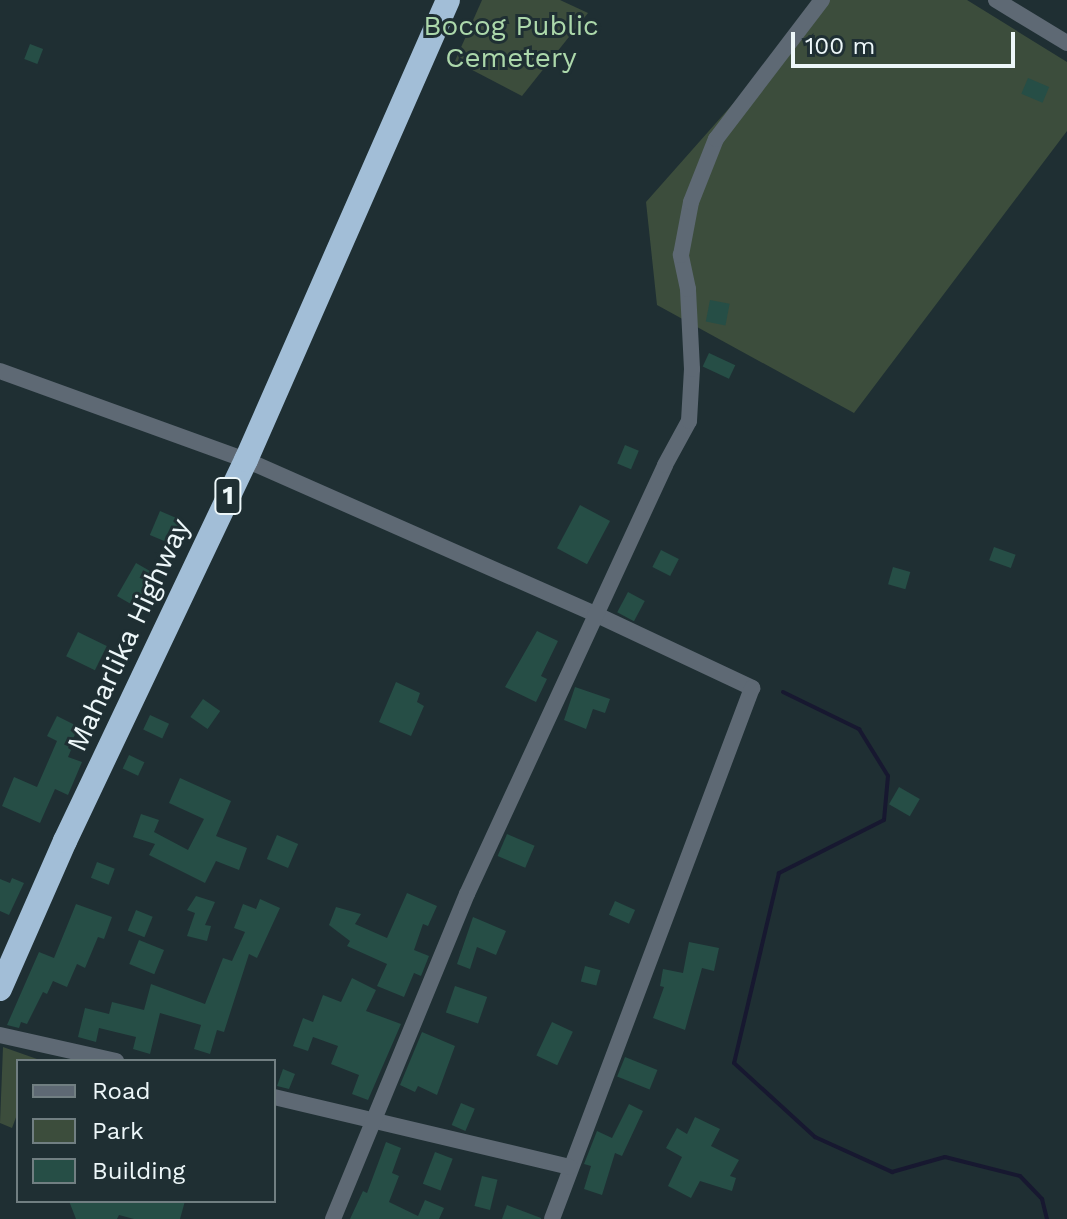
<!DOCTYPE html>
<style>
body{margin:0}
#map{position:relative;width:1067px;height:1219px;overflow:hidden;background:#1f2f33;font-family:"Work Sans",sans-serif}
div>[style]{position:absolute}
[style*='--x']{left:calc(var(--x)*1px);top:calc(var(--y)*1px);width:calc(var(--w)*1px);rotate:calc(var(--a)*1deg)}
.green>*{inset:0;background:#3c4d3c}
.stream>*{height:4px;margin:-2px;padding:0 2px;transform-origin:2px;border-radius:2px;background:#171830}
.building>*{inset:0;background:#264e46;transform-origin:0 0}
.street>*{height:16px;margin:-8px;padding:0 8px;transform-origin:8px;border-radius:8px;background:#5e6974}
.highway>*{height:24px;margin:-12px;padding:0 12px;transform-origin:12px;border-radius:12px;background:#a2bed7}
span{translate:-50% -50%;white-space:nowrap;text-align:center;line-height:1.15;-webkit-text-stroke:6px #1f2f33;paint-order:stroke}
.shield-label span{padding:2px 6px;background:#1f2f33;border:2px solid;border-radius:6px;-webkit-text-stroke-width:0}
.shield-label{font-size:26px;color:#edf7f9;font-weight:700}
.park-label{font-size:28px;color:#acd8ab}
.street-label{font-size:28px;color:#edf7f9}
.legend{position:absolute;left:16px;top:1059px;width:260px;height:144px;box-sizing:border-box;background:#1f2f33;border:2px solid #717f82;margin:0;padding:10px 14px;list-style:none;font-size:24px;color:#edf7f9}
.legend li{display:flex;align-items:center;gap:16px;height:40px}
.legend b{width:40px;border:2px solid #717f82}
.scale{position:absolute;left:791px;top:32px;width:224px;height:36px;box-sizing:border-box;border:4px solid #edf7f9;border-top:0;padding-left:10px;font-size:24px;line-height:28px;white-space:nowrap;color:#edf7f9;-webkit-text-stroke:6px #1f2f33;paint-order:stroke}
</style>
<div id="map">
<div class="green">
<i style="clip-path:polygon(482px 0,560px 0,588px 13px,522px 96px,455px 61px)"></i>
<i style="clip-path:polygon(813px 0,967px 0,1067px 62px,1067px 131px,854px 413px,657px 305px,646px 202px,754px 80px)"></i>
<i style="clip-path:polygon(3px 1047px,37px 1059px,18px 1061px,18px 1112px,12px 1128px,0 1123px)"></i>
</div>
<div class="stream">
<i style="--x:783;--y:692;--w:85;--a:26"></i>
<i style="--x:859;--y:729;--w:55;--a:58.3"></i>
<i style="--x:888;--y:776;--w:44;--a:95.2"></i>
<i style="--x:884;--y:820;--w:118;--a:153.2"></i>
<i style="--x:779;--y:873;--w:195;--a:103.3"></i>
<i style="--x:734;--y:1063;--w:110;--a:42.4"></i>
<i style="--x:815;--y:1137;--w:85;--a:24.4"></i>
<i style="--x:892;--y:1172;--w:55;--a:-15.8"></i>
<i style="--x:945;--y:1157;--w:77;--a:14.2"></i>
<i style="--x:1020;--y:1176;--w:32;--a:46"></i>
<i style="--x:1042;--y:1199;--w:21;--a:76"></i>
</div>
<div class="building">
<i style="left:30px;top:44px;width:14px;height:16px;rotate:21deg"></i>
<i style="left:1028px;top:78px;width:23px;height:17px;rotate:23deg"></i>
<i style="left:710px;top:300px;width:20px;height:22px;rotate:11deg"></i>
<i style="left:709px;top:353px;width:29px;height:15px;rotate:25deg"></i>
<i style="left:625px;top:445px;width:15px;height:20px;rotate:23deg"></i>
<i style="left:580px;top:505px;width:34px;height:49px;rotate:28deg"></i>
<i style="left:160px;top:511px;width:26px;height:26px;rotate:23deg"></i>
<i style="left:994px;top:547px;width:23px;height:14px;rotate:20deg"></i>
<i style="left:661px;top:550px;width:20px;height:19px;rotate:27deg"></i>
<i style="left:136px;top:563px;width:22px;height:38px;rotate:30deg"></i>
<i style="left:893px;top:567px;width:18px;height:18px;rotate:16deg"></i>
<i style="left:628px;top:592px;width:19px;height:23px;rotate:28deg"></i>
<i style="clip-path:polygon(537px 631px,558px 641px,541px 676px,547px 679px,536px 702px,505px 687px)"></i>
<i style="left:78px;top:632px;width:32px;height:27px;rotate:26deg"></i>
<i style="clip-path:polygon(396px 682px,420px 693px,417px 702px,424px 706px,411px 736px,379px 722px)"></i>
<i style="clip-path:polygon(575px 687px,610px 699px,605px 713px,593px 709px,586px 729px,564px 720px)"></i>
<i style="left:203px;top:699px;width:21px;height:22px;rotate:35deg"></i>
<i style="left:150px;top:715px;width:21px;height:16px;rotate:25deg"></i>
<i style="clip-path:polygon(57px 716px,79px 727px,68px 748px,71px 750px,68px 757px,82px 762px,68px 795px,55px 789px,40px 823px,2px 806px,14px 777px,37px 787px,57px 741px,47px 736px)"></i>
<i style="left:129px;top:755px;width:17px;height:15px;rotate:25deg"></i>
<i style="clip-path:polygon(180px 778px,231px 801px,216px 836px,247px 848px,239px 870px,216px 861px,205px 883px,149px 855px,155px 844px,133px 837px,141px 814px,159px 820px,154px 832px,188px 850px,204px 819px,169px 803px)"></i>
<i style="left:899px;top:787px;width:24px;height:20px;rotate:30deg"></i>
<i style="left:507px;top:834px;width:30px;height:24px;rotate:23deg"></i>
<i style="left:277px;top:835px;width:23px;height:26px;rotate:23deg"></i>
<i style="left:97px;top:862px;width:19px;height:17px;rotate:21deg"></i>
<i style="clip-path:polygon(12px 878px,24px 883px,9px 915px,0 911px,0 879px,10px 883px)"></i>
<i style="clip-path:polygon(407px 893px,437px 906px,428px 926px,423px 924px,414px 950px,429px 956px,421px 976px,414px 973px,404px 997px,377px 986px,387px 964px,347px 946px,350px 941px,329px 925px,336px 907px,361px 914px,355px 924px,387px 938px)"></i>
<i style="clip-path:polygon(196px 896px,215px 902px,205px 925px,211px 926px,207px 941px,187px 936px,195px 913px,187px 910px)"></i>
<i style="clip-path:polygon(260px 899px,280px 908px,257px 958px,249px 954px,224px 1032px,217px 1030px,210px 1054px,194px 1049px,201px 1025px,160px 1013px,150px 1054px,133px 1049px,136px 1037px,99px 1028px,96px 1042px,78px 1037px,85px 1008px,109px 1014px,112px 1002px,144px 1010px,151px 984px,205px 1004px,223px 958px,232px 961px,245px 932px,234px 928px,243px 904px,256px 909px)"></i>
<i style="left:615px;top:901px;width:22px;height:15px;rotate:24deg"></i>
<i style="clip-path:polygon(76px 904px,112px 917px,104px 939px,98px 937px,85px 968px,77px 964px,67px 987px,53px 981px,47px 994px,43px 992px,27px 1024px,21px 1022px,19px 1028px,7px 1025px,39px 952px,54px 958px)"></i>
<i style="left:136px;top:910px;width:18px;height:22px;rotate:22deg"></i>
<i style="clip-path:polygon(473px 917px,506px 931px,496px 955px,477px 947px,470px 969px,457px 964px)"></i>
<i style="left:139px;top:940px;width:27px;height:26px;rotate:22deg"></i>
<i style="clip-path:polygon(689px 942px,719px 948px,714px 971px,702px 968px,685px 1030px,653px 1018px,664px 987px,660px 986px,663px 969px,683px 973px)"></i>
<i style="left:585px;top:966px;width:16px;height:16px;rotate:15deg"></i>
<i style="clip-path:polygon(352px 978px,376px 990px,366px 1011px,401px 1024px,368px 1100px,352px 1094px,359px 1075px,331px 1064px,338px 1046px,313px 1037px,308px 1051px,293px 1046px,303px 1018px,313px 1022px,323px 995px,341px 1002px)"></i>
<i style="left:455px;top:986px;width:34px;height:28px;rotate:19deg"></i>
<i style="left:552px;top:1022px;width:23px;height:37px;rotate:25deg"></i>
<i style="clip-path:polygon(422px 1032px,455px 1046px,437px 1095px,418px 1086px,415px 1092px,400px 1085px)"></i>
<i style="left:625px;top:1057px;width:35px;height:21px;rotate:22deg"></i>
<i style="clip-path:polygon(283px 1069px,295px 1074px,289px 1089px,277px 1086px)"></i>
<i style="left:461px;top:1103px;width:15px;height:24px;rotate:23deg"></i>
<i style="clip-path:polygon(629px 1104px,643px 1111px,622px 1156px,615px 1153px,602px 1195px,584px 1189px,591px 1166px,584px 1164px,597px 1131px,612px 1138px)"></i>
<i style="clip-path:polygon(695px 1117px,720px 1129px,711px 1146px,739px 1160px,730px 1176px,736px 1178px,732px 1191px,700px 1181px,691px 1198px,668px 1186px,682px 1157px,666px 1148px,677px 1128px,687px 1134px)"></i>
<i style="clip-path:polygon(386px 1142px,401px 1148px,392px 1173px,399px 1176px,389px 1202px,418px 1216px,425px 1200px,444px 1208px,439px 1219px,350px 1219px,363px 1191px,367px 1193px)"></i>
<i style="left:435px;top:1152px;width:19px;height:34px;rotate:21deg"></i>
<i style="left:482px;top:1176px;width:16px;height:31px;rotate:14deg"></i>
<i style="clip-path:polygon(69px 1201px,185px 1201px,180px 1219px,134px 1219px,119px 1215px,117px 1219px,76px 1219px)"></i>
<i style="clip-path:polygon(507px 1205px,541px 1218px,541px 1219px,502px 1219px)"></i>
</div>
<div class="street">
<i style="--x:996;--y:0;--w:83;--a:31.2"></i>
<i style="--x:0;--y:371;--w:262;--a:19.9"></i>
<i style="--x:246;--y:460;--w:381;--a:23.8"></i>
<i style="--x:595;--y:614;--w:174;--a:25.2"></i>
<i style="--x:752;--y:688;--w:567;--a:110.64"></i>
<i style="--x:0;--y:1035;--w:119;--a:12.6"></i>
<i style="--x:274;--y:1097;--w:304;--a:13.3"></i>
<i style="--x:333;--y:1219;--w:352;--a:-67.6"></i>
<i style="--x:467;--y:894;--w:472;--a:-65.2"></i>
<i style="--x:665;--y:465;--w:50;--a:-61.4"></i>
<i style="--x:689;--y:421;--w:52;--a:-86.7"></i>
<i style="--x:692;--y:369;--w:80;--a:-92.9"></i>
<i style="--x:688;--y:289;--w:35;--a:-102"></i>
<i style="--x:681;--y:255;--w:54;--a:-79.3"></i>
<i style="--x:691;--y:202;--w:68;--a:-68.4"></i>
<i style="--x:716;--y:139;--w:175;--a:-52.7"></i>
</div>
<div class="highway">
<i style="--x:0;--y:989;--w:162;--a:-66.3"></i>
<i style="--x:65;--y:841;--w:422;--a:-64.6"></i>
<i style="--x:246;--y:460;--w:502;--a:-66.29"></i>
</div>
<div class="shield-label">
<span style="left:228px;top:496px">1</span>
</div>
<div class="park-label">
<span style="left:511px;top:42px">Bocog Public<br>Cemetery</span>
</div>
<div class="street-label">
<span style="left:129px;top:635px;rotate:-65deg">Maharlika Highway</span>
</div>
<ul class="legend">
<li><b style="height:10px;background:#5e6974"></b>Road</li>
<li><b style="height:22px;background:#3c4d3c"></b>Park</li>
<li><b style="height:22px;background:#264e46"></b>Building</li>
</ul>
<div class="scale">100 m</div>
</div>
